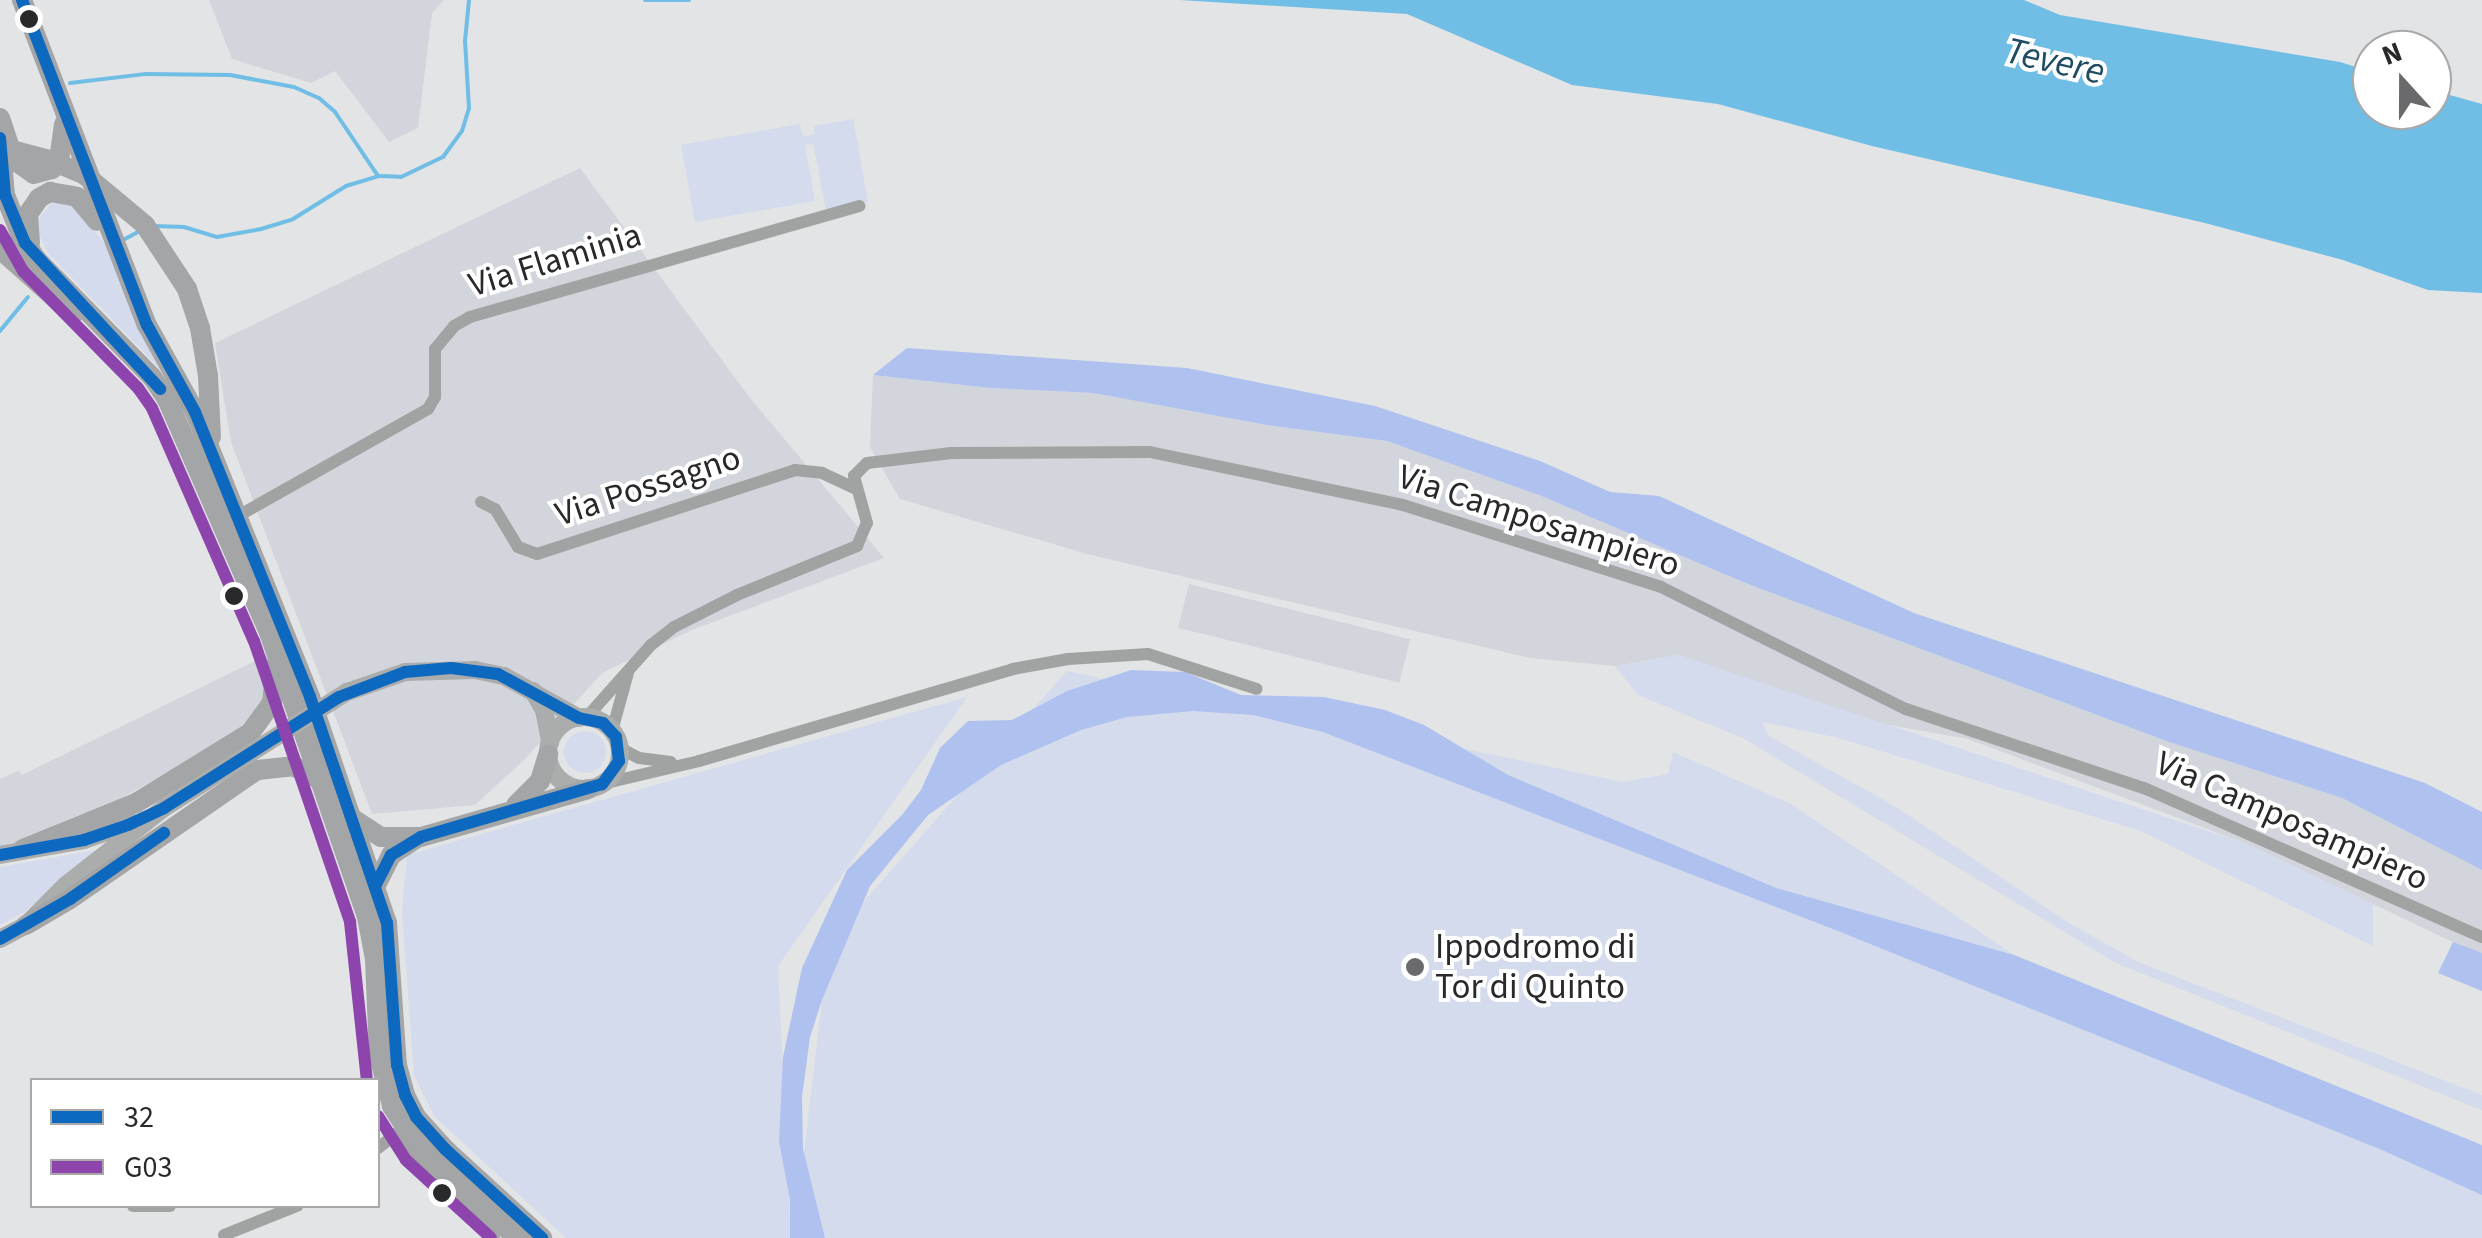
<!DOCTYPE html>
<style>
body{margin:0}
#map{position:relative;width:2482px;height:1238px;overflow:hidden;background:#e2e4e6;font-family:"Source Sans 3",sans-serif}
div>[style]{position:absolute}
[style*='--x']{left:calc(var(--x)*1px);top:calc(var(--y)*1px);width:calc(var(--w)*1px);rotate:calc(var(--a)*1deg)}
.built>*{inset:0;background:#d2d5dc;transform-origin:0 0}
.green>*{inset:0;background:#d3dbec}
.round{border-radius:50%}
.forest>*{inset:0;background:#afc1ef}
.water>*{inset:0;background:#70bee5}
.stream>*{height:4px;margin:-2px;padding:0 2px;transform-origin:2px;border-radius:2px;background:#70bee5}
.street>*{height:12px;margin:-6px;padding:0 6px;transform-origin:6px;border-radius:6px;background:#a1a3a3}
.secondary>*{height:18px;margin:-9px;padding:0 9px;transform-origin:9px;border-radius:9px;background:#abacac}
.secondary>.ring{margin:-9px;padding:0;box-sizing:content-box;background:none;border:18px solid #abacac;border-radius:50%}
.primary>*{height:20px;margin:-10px;padding:0 10px;transform-origin:10px;border-radius:10px;background:#a4a5a6}
.secondary-bridge>*{height:18px;margin:-9px;padding:0 9px;transform-origin:9px;border-radius:9px;background:#abacac}
.primary-bridge>*{height:20px;margin:-10px;padding:0 10px;transform-origin:10px;border-radius:10px;background:#a4a5a6}
.bus-1>*{height:12px;margin:-6px;padding:0 6px;transform-origin:6px;border-radius:6px;background:#0c69bf}
.bus-2>*{height:12px;margin:-6px;padding:0 6px;transform-origin:6px;border-radius:6px;background:#8e44ad}
.dots>*{width:28px;height:28px;translate:-50% -50%;box-sizing:border-box;border:5px solid #fff;border-radius:50%}
span{translate:-50% -50%;white-space:nowrap;text-align:center;line-height:1.15;-webkit-text-stroke:8px #fff;paint-order:stroke}
.street-label{font-size:35px;color:#29292b}
.poi-label{font-size:35px;color:#29292b}
.left{translate:0 -50%;text-align:left}
.water-label{font-size:38px;color:#1f4b63;font-style:italic}
.legend{position:absolute;left:30px;top:1078px;width:350px;height:130px;box-sizing:border-box;background:#fff;border:2px solid #a9a9aa;margin:0;padding:12px 18px;list-style:none;font-size:30px;color:#29292b}
.legend li{display:flex;align-items:center;gap:20px;height:50px}
.legend b{width:50px;border:2px solid #a9a9aa}
.north{position:absolute;left:2352px;top:30px;width:100px;height:100px;box-sizing:border-box;background:#fff;border:2px solid #a9a9aa;border-radius:50%;rotate:339deg;font-size:28px;font-weight:700;line-height:40px;text-align:center;color:#29292b}
.north::after{content:'';display:block;margin:auto;width:35px;height:45px;background:#6a6a6c;clip-path:polygon(50% 0,100% 100%,50% 72%,0 100%)}
</style>
<div id="map">
<div class="built">
<i style="clip-path:polygon(209px 0,444px 0,432px 13px,418px 128px,389px 142px,335px 71px,311px 83px,232px 59px)"></i>
<i style="clip-path:polygon(580px 168px,750px 398px,884px 558px,692px 630px,602px 673px,525px 759px,475px 805px,372px 814px,231px 442px,215px 343px)"></i>
<i style="clip-path:polygon(873px 375px,990px 388px,1093px 393px,1267px 425px,1387px 441px,1539px 495px,1743px 582px,2169px 742px,2342px 798px,2482px 870px,2482px 956px,2247px 844px,1968px 739px,1878px 723px,1679px 655px,1615px 666px,1530px 658px,1087px 554px,900px 499px,870px 447px)"></i>
<i style="left:1189px;top:584px;width:228px;height:45px;rotate:14deg"></i>
<i style="clip-path:polygon(267px 655px,271px 685px,267px 704px,232px 736px,86px 818px,83px 813px,0 849px,0 779px,19px 770px,22px 775px)"></i>
</div>
<div class="green">
<i style="clip-path:polygon(853px 119px,868px 202px,826px 210px,813px 143px,805px 145px,815px 201px,695px 222px,681px 145px,800px 124px,803px 137px,815px 134px,814px 126px)"></i>
<i style="clip-path:polygon(69px 201px,110px 250px,164px 373px,47px 252px,39px 234px,39px 218px,51px 204px)"></i>
<i style="clip-path:polygon(1679px 655px,2247px 844px,2373px 904px,2373px 946px,2141px 831px,1839px 738px,1762px 722px,1769px 736px,1896px 807px,2069px 923px,2138px 962px,2482px 1095px,2482px 1110px,2116px 963px,1743px 738px,1638px 695px,1615px 666px)"></i>
<i style="clip-path:polygon(1067px 671px,1476px 758px,1465px 749px,1623px 782px,1668px 774px,1673px 752px,1791px 804px,2014px 955px,1905px 925px,2482px 1152px,2482px 1238px,794px 1238px,829px 941px)"></i>
<i style="clip-path:polygon(967px 697px,778px 966px,791px 1238px,566px 1238px,434px 1116px,414px 1075px,402px 912px,407px 855px)"></i>
<i class="round" style="left:564px;top:731px;width:42px;height:42px"></i>
<i style="clip-path:polygon(96px 850px,24px 912px,0 925px,0 867px)"></i>
</div>
<div class="forest">
<i style="clip-path:polygon(907px 348px,1187px 368px,1375px 406px,1540px 461px,1610px 492px,1659px 496px,1914px 613px,2425px 783px,2482px 812px,2482px 870px,2342px 798px,2169px 742px,1743px 582px,1539px 495px,1387px 441px,1267px 425px,1093px 393px,990px 388px,873px 375px)"></i>
<i style="clip-path:polygon(1131px 670px,1185px 672px,1241px 695px,1324px 697px,1385px 710px,1424px 725px,1508px 775px,1776px 888px,2014px 955px,2482px 1145px,2482px 1195px,2382px 1150px,1838px 931px,1323px 732px,1253px 715px,1193px 711px,1127px 717px,1081px 730px,1001px 765px,928px 815px,870px 886px,822px 1000px,810px 1037px,802px 1097px,803px 1149px,825px 1238px,790px 1238px,790px 1200px,779px 1141px,783px 1057px,802px 968px,847px 870px,902px 815px,921px 790px,940px 748px,968px 721px,1012px 720px,1067px 691px)"></i>
<i style="clip-path:polygon(2453px 942px,2482px 953px,2482px 991px,2438px 973px)"></i>
</div>
<div class="water">
<i style="clip-path:polygon(1180px 0,2024px 0,2060px 15px,2340px 62px,2372px 72px,2372px 110px,2432px 110px,2432px 90px,2482px 104px,2482px 293px,2428px 290px,2343px 260px,2205px 223px,1872px 146px,1718px 104px,1572px 85px,1407px 14px)"></i>
</div>
<div class="stream">
<i style="--x:645;--y:0;--w:44;--a:0"></i>
<i style="--x:70;--y:83;--w:77;--a:-6.8"></i>
<i style="--x:146;--y:74;--w:84;--a:0.7"></i>
<i style="--x:230;--y:75;--w:65;--a:10.6"></i>
<i style="--x:294;--y:87;--w:27;--a:24"></i>
<i style="--x:319;--y:98;--w:21;--a:41"></i>
<i style="--x:335;--y:112;--w:77;--a:56.1"></i>
<i style="--x:154;--y:226;--w:30;--a:2"></i>
<i style="--x:184;--y:227;--w:34;--a:17"></i>
<i style="--x:217;--y:237;--w:45;--a:-10.3"></i>
<i style="--x:261;--y:229;--w:34;--a:-17"></i>
<i style="--x:293;--y:219;--w:62;--a:-31.9"></i>
<i style="--x:346;--y:186;--w:34;--a:-17"></i>
<i style="--x:378;--y:176;--w:23;--a:2"></i>
<i style="--x:401;--y:177;--w:47;--a:-25.5"></i>
<i style="--x:443;--y:157;--w:32;--a:-54"></i>
<i style="--x:462;--y:131;--w:24;--a:-73"></i>
<i style="--x:469;--y:108;--w:67;--a:-93.4"></i>
<i style="--x:465;--y:41;--w:41;--a:-84.4"></i>
<i style="--x:123;--y:240;--w:19;--a:-28"></i>
<i style="--x:0;--y:331;--w:44;--a:-50.5"></i>
</div>
<div class="street">
<i style="--x:481;--y:502;--w:16;--a:27"></i>
<i style="--x:495;--y:509;--w:44;--a:58.8"></i>
<i style="--x:518;--y:547;--w:20;--a:20"></i>
<i style="--x:537;--y:554;--w:271;--a:-18"></i>
<i style="--x:795;--y:470;--w:27;--a:6"></i>
<i style="--x:822;--y:473;--w:35;--a:25"></i>
<i style="--x:238;--y:516;--w:218;--a:-29.4"></i>
<i style="--x:428;--y:409;--w:14;--a:-60"></i>
<i style="--x:435;--y:397;--w:48;--a:-90"></i>
<i style="--x:435;--y:349;--w:30;--a:-50"></i>
<i style="--x:454;--y:326;--w:18;--a:-29"></i>
<i style="--x:470;--y:317;--w:405;--a:-15.9"></i>
<i style="--x:586;--y:718;--w:98;--a:-48.3"></i>
<i style="--x:651;--y:645;--w:29;--a:-38"></i>
<i style="--x:674;--y:627;--w:71;--a:-26.9"></i>
<i style="--x:737;--y:595;--w:130;--a:-22.2"></i>
<i style="--x:857;--y:546;--w:25;--a:-67"></i>
<i style="--x:867;--y:523;--w:49;--a:-105.5"></i>
<i style="--x:854;--y:476;--w:18;--a:-45"></i>
<i style="--x:867;--y:463;--w:85;--a:-6.8"></i>
<i style="--x:951;--y:453;--w:199;--a:-0.3"></i>
<i style="--x:1150;--y:452;--w:258;--a:11.8"></i>
<i style="--x:1403;--y:505;--w:271;--a:17.6"></i>
<i style="--x:1661;--y:587;--w:274;--a:26.5"></i>
<i style="--x:1906;--y:709;--w:251;--a:18.4"></i>
<i style="--x:2144;--y:788;--w:369;--a:23.8"></i>
<i style="--x:612;--y:731;--w:60;--a:-74.6"></i>
<i style="--x:620;--y:748;--w:21;--a:28"></i>
<i style="--x:639;--y:758;--w:32;--a:7"></i>
<i style="--x:602;--y:784;--w:100;--a:-13.3"></i>
<i style="--x:699;--y:761;--w:327;--a:-16.3"></i>
<i style="--x:1013;--y:669;--w:56;--a:-10.3"></i>
<i style="--x:1068;--y:659;--w:80;--a:-3.6"></i>
<i style="--x:1148;--y:654;--w:114;--a:17.8"></i>
<i style="--x:378;--y:1148;--w:33;--a:-38"></i>
<i style="--x:404;--y:1128;--w:34;--a:80"></i>
<i style="--x:410;--y:1161;--w:114;--a:42.5"></i>
<i style="--x:133;--y:1206;--w:37;--a:0"></i>
<i style="--x:224;--y:1235;--w:79;--a:-21.7"></i>
</div>
<div class="secondary">
<i style="--x:475;--y:670;--w:30;--a:12"></i>
<i style="--x:504;--y:676;--w:86;--a:29.2"></i>
<i style="--x:533;--y:691;--w:22;--a:60"></i>
<i style="--x:544;--y:710;--w:33;--a:79"></i>
<i class="ring" style="left:548px;top:717px;width:54px;height:54px"></i>
<i style="--x:0;--y:855;--w:85;--a:-10.1"></i>
<i style="--x:84;--y:840;--w:51;--a:-19.5"></i>
<i style="--x:0;--y:939;--w:30;--a:-28"></i>
<i style="--x:26;--y:925;--w:57;--a:-45"></i>
<i style="--x:66;--y:885;--w:125;--a:-38.2"></i>
</div>
<div class="primary">
<i style="--x:22;--y:0;--w:348;--a:69"></i>
<i style="--x:147;--y:325;--w:99;--a:61.1"></i>
<i style="--x:195;--y:412;--w:307;--a:68"></i>
<i style="--x:310;--y:697;--w:239;--a:71.2"></i>
<i style="--x:387;--y:923;--w:142;--a:86"></i>
<i style="--x:397;--y:1065;--w:31;--a:75"></i>
<i style="--x:405;--y:1095;--w:25;--a:63"></i>
<i style="--x:416;--y:1117;--w:43;--a:47.8"></i>
<i style="--x:445;--y:1149;--w:132;--a:42.5"></i>
<i style="--x:0;--y:118;--w:44;--a:71.6"></i>
<i style="--x:14;--y:160;--w:24;--a:35"></i>
<i style="--x:34;--y:174;--w:19;--a:-16"></i>
<i style="--x:52;--y:169;--w:11;--a:-52"></i>
<i style="--x:59;--y:160;--w:36;--a:-82"></i>
<i style="--x:0;--y:138;--w:57;--a:85"></i>
<i style="--x:5;--y:195;--w:46;--a:68.4"></i>
<i style="--x:22;--y:238;--w:27;--a:56"></i>
<i style="--x:37;--y:260;--w:164;--a:45.5"></i>
<i style="--x:152;--y:377;--w:27;--a:56"></i>
<i style="--x:167;--y:399;--w:257;--a:66.4"></i>
<i style="--x:270;--y:635;--w:298;--a:71"></i>
<i style="--x:367;--y:917;--w:43;--a:79.2"></i>
<i style="--x:375;--y:959;--w:97;--a:87.6"></i>
<i style="--x:379;--y:1056;--w:52;--a:75.4"></i>
<i style="--x:392;--y:1106;--w:50;--a:57.3"></i>
<i style="--x:419;--y:1148;--w:133;--a:42.6"></i>
<i style="--x:30;--y:243;--w:29;--a:-94"></i>
<i style="--x:28;--y:214;--w:19;--a:-55"></i>
<i style="--x:39;--y:198;--w:13;--a:-29"></i>
<i style="--x:50;--y:192;--w:27;--a:10"></i>
<i style="--x:77;--y:197;--w:31;--a:50"></i>
<i style="--x:0;--y:249;--w:98;--a:41.7"></i>
<i style="--x:208;--y:376;--w:61;--a:87.2"></i>
<i style="--x:516;--y:805;--w:34;--a:-45"></i>
<i style="--x:540;--y:781;--w:28;--a:-73"></i>
<i style="--x:353;--y:819;--w:33;--a:33"></i>
<i style="--x:381;--y:837;--w:40;--a:0"></i>
<i style="--x:421;--y:837;--w:174;--a:-16"></i>
<i style="--x:23;--y:849;--w:122;--a:-22.2"></i>
<i style="--x:136;--y:803;--w:134;--a:-31.6"></i>
<i style="--x:250;--y:733;--w:37;--a:-54"></i>
<i style="--x:272;--y:703;--w:39;--a:-84"></i>
<i style="--x:376;--y:885;--w:34;--a:-63"></i>
<i style="--x:391;--y:855;--w:30;--a:-33"></i>
<i style="--x:26;--y:925;--w:51;--a:-30.6"></i>
<i style="--x:70;--y:899;--w:227;--a:-34.6"></i>
<i style="--x:257;--y:770;--w:36;--a:-6"></i>
<i style="--x:293;--y:766;--w:31;--a:27"></i>
</div>
<div class="secondary-bridge">
<i style="--x:164;--y:808;--w:217;--a:-32.4"></i>
<i style="--x:347;--y:692;--w:61;--a:-19"></i>
<i style="--x:405;--y:672;--w:70;--a:-1.6"></i>
</div>
<div class="primary-bridge">
<i style="--x:0;--y:147;--w:52;--a:14.6"></i>
<i style="--x:50;--y:160;--w:38;--a:23"></i>
<i style="--x:85;--y:175;--w:78;--a:39.8"></i>
<i style="--x:145;--y:225;--w:77;--a:56.7"></i>
<i style="--x:187;--y:289;--w:41;--a:71.6"></i>
<i style="--x:200;--y:328;--w:49;--a:80.5"></i>
</div>
<div class="bus-1">
<i style="--x:22;--y:0;--w:348;--a:69"></i>
<i style="--x:147;--y:325;--w:99;--a:61.1"></i>
<i style="--x:195;--y:412;--w:307;--a:68"></i>
<i style="--x:310;--y:697;--w:239;--a:71.2"></i>
<i style="--x:387;--y:923;--w:142;--a:86"></i>
<i style="--x:397;--y:1065;--w:31;--a:75"></i>
<i style="--x:405;--y:1095;--w:25;--a:63"></i>
<i style="--x:416;--y:1117;--w:43;--a:47.8"></i>
<i style="--x:445;--y:1149;--w:132;--a:42.5"></i>
<i style="--x:0;--y:138;--w:57;--a:85"></i>
<i style="--x:5;--y:195;--w:52;--a:67.4"></i>
<i style="--x:25;--y:243;--w:199;--a:47.2"></i>
<i style="--x:0;--y:855;--w:85;--a:-10.1"></i>
<i style="--x:84;--y:840;--w:46;--a:-18.8"></i>
<i style="--x:128;--y:825;--w:40;--a:-25"></i>
<i style="--x:164;--y:808;--w:207;--a:-32.4"></i>
<i style="--x:339;--y:697;--w:71;--a:-20.7"></i>
<i style="--x:405;--y:672;--w:46;--a:-5"></i>
<i style="--x:451;--y:668;--w:47;--a:7.3"></i>
<i style="--x:498;--y:674;--w:92;--a:28.5"></i>
<i style="--x:579;--y:718;--w:25;--a:12"></i>
<i style="--x:603;--y:723;--w:19;--a:47"></i>
<i style="--x:616;--y:737;--w:24;--a:83"></i>
<i style="--x:619;--y:761;--w:29;--a:126"></i>
<i style="--x:602;--y:784;--w:189;--a:163.7"></i>
<i style="--x:421;--y:837;--w:35;--a:149"></i>
<i style="--x:391;--y:855;--w:34;--a:117"></i>
<i style="--x:0;--y:939;--w:81;--a:-29.7"></i>
<i style="--x:70;--y:899;--w:115;--a:-35.1"></i>
</div>
<div class="bus-2">
<i style="--x:0;--y:230;--w:47;--a:60.7"></i>
<i style="--x:23;--y:271;--w:164;--a:45.5"></i>
<i style="--x:138;--y:388;--w:24;--a:55"></i>
<i style="--x:152;--y:408;--w:254;--a:66.4"></i>
<i style="--x:254;--y:641;--w:297;--a:71.1"></i>
<i style="--x:350;--y:922;--w:159;--a:83.9"></i>
<i style="--x:378;--y:1116;--w:52;--a:57.5"></i>
<i style="--x:406;--y:1160;--w:115;--a:42.5"></i>
</div>
<div class="dots">
<i style="left:29px;top:19px;background:#29292b"></i>
<i style="left:234px;top:596px;background:#29292b"></i>
<i style="left:1415px;top:967px;background:#6a6a6c"></i>
<i style="left:442px;top:1193px;background:#29292b"></i>
</div>
<div class="street-label">
<span style="left:555px;top:260px;rotate:-17deg">Via Flaminia</span>
<span style="left:648px;top:486px;rotate:-18deg">Via Possagno</span>
<span style="left:1539px;top:521px;rotate:18deg">Via Camposampiero</span>
<span style="left:2292px;top:821px;rotate:24deg">Via Camposampiero</span>
</div>
<div class="poi-label">
<span class="left" style="left:1435px;top:967px">Ippodromo di<br>Tor di Quinto</span>
</div>
<div class="water-label">
<span style="left:2055px;top:62px;rotate:13deg">Tevere</span>
</div>
<ul class="legend">
<li><b style="height:12px;background:#0c69bf"></b>32</li>
<li><b style="height:12px;background:#8e44ad"></b>G03</li>
</ul>
<div class="north">N</div>
</div>
